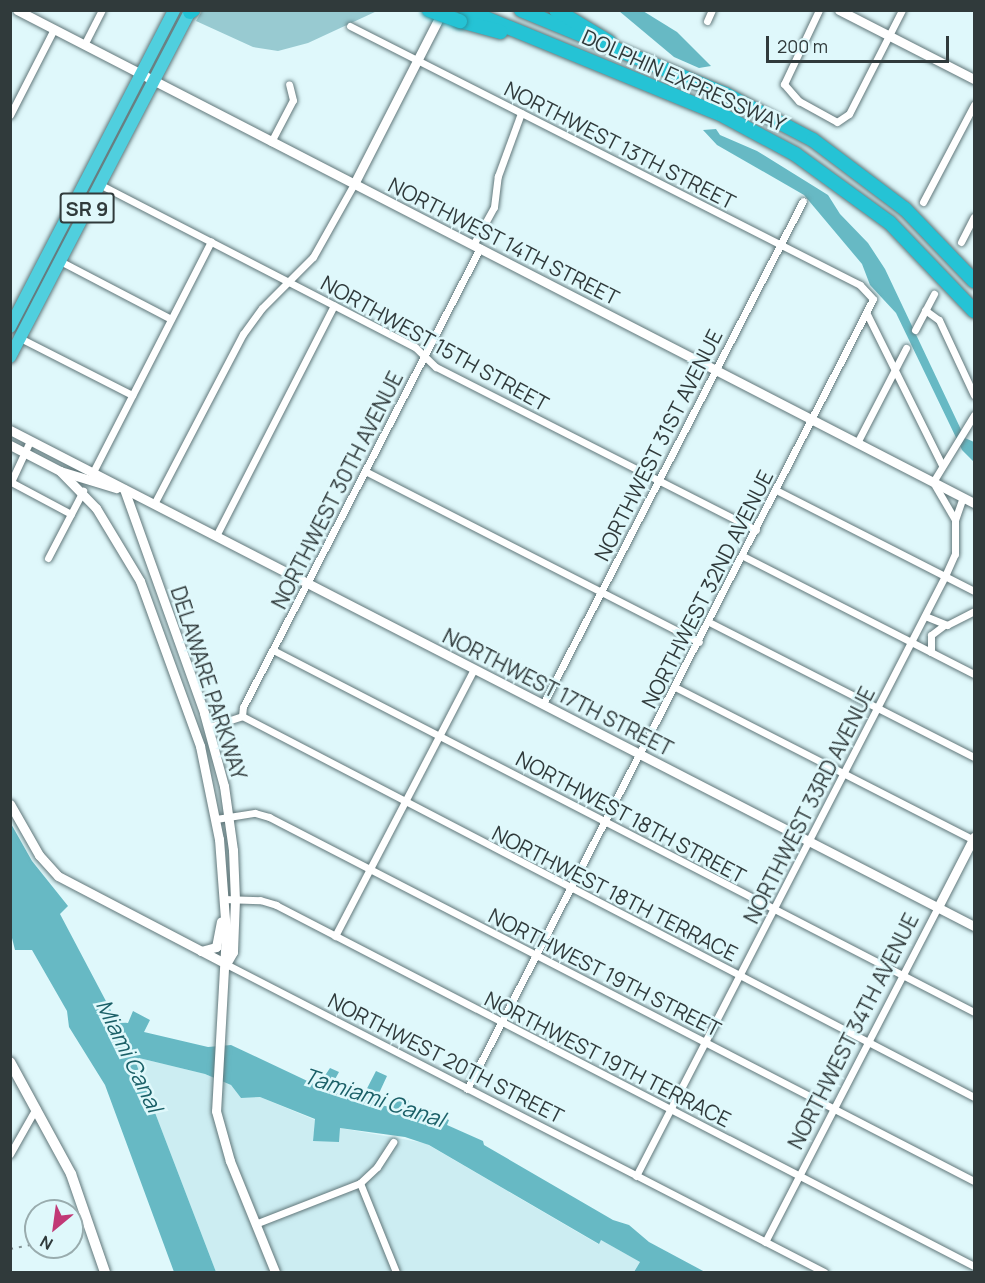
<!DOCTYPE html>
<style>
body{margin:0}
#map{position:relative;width:985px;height:1283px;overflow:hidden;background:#dff8fb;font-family:Manrope,sans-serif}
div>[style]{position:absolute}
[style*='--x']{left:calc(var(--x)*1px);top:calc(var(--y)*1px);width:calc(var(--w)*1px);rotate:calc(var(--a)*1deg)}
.built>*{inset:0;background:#ccedf2}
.green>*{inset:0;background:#98cad1}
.water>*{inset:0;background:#67b9c4}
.roads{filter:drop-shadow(0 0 2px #61777a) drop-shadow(0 0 2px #61777a)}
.minor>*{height:7px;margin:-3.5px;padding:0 3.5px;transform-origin:3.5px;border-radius:3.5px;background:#fff}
.tertiary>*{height:9px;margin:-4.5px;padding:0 4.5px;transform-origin:4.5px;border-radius:4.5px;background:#fff}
.secondary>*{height:10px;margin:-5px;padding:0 5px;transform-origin:5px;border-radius:5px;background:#fff}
.trunk>*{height:12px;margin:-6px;padding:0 6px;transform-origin:6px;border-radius:6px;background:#50cfde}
.motorway>*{height:14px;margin:-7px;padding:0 7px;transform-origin:7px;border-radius:7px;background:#25c3d5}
.rail>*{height:1.5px;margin-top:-0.75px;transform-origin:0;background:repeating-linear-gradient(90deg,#849597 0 3px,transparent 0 9px)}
.bridges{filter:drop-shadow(0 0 2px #29939f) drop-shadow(0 0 2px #29939f)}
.motorway-bridge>*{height:14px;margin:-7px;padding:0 7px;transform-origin:7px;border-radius:7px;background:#25c3d5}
span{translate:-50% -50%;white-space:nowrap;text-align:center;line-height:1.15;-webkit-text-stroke:5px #dff8fb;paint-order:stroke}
.shield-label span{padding:2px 4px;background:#dff8fb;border:2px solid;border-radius:4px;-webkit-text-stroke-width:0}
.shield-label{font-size:20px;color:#303a3b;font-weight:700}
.street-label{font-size:21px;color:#303a3b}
.water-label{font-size:22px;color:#1a5f67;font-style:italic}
.frame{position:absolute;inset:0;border:12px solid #303a3b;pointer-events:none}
.north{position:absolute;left:24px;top:1199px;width:60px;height:60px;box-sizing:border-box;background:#dff8fb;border:2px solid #99acae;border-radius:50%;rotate:209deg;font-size:16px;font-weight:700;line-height:24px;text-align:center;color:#303a3b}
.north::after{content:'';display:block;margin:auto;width:21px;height:27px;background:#c13976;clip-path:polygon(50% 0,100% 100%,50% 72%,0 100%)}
.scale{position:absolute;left:766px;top:36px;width:183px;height:27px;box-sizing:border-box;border:3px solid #303a3b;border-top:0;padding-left:8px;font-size:18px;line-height:21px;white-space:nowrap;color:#303a3b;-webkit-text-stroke:4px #dff8fb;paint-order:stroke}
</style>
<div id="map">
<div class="built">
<i style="clip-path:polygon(139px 1058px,205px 1074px,231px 1085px,241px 1098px,260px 1097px,315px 1120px,313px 1141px,340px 1128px,425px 1143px,598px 1244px,601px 1240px,640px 1262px,634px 1272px,216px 1272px,136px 1063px)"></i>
</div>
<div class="green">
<i style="clip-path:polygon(202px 11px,202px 10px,377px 11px,308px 43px,278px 51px,253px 47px,196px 21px)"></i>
</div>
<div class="water">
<i style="clip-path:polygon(619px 11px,643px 11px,677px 32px,711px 66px,699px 68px,674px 57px)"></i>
<i style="clip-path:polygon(716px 129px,720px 135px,757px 151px,828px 195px,840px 214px,868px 243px,885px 269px,965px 438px,974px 442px,974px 462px,962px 450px,896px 313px,870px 285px,862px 264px,804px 195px,717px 145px,703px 130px)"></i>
<i style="clip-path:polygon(10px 822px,32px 861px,68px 906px,60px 914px,117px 1022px,128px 1023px,133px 1011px,150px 1020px,144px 1032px,208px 1047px,231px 1045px,318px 1086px,330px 1068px,339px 1072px,329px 1090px,360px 1102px,376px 1071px,387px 1076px,374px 1104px,391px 1107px,398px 1095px,409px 1101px,405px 1111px,427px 1116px,430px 1110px,449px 1120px,447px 1125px,483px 1141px,484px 1145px,613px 1220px,629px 1225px,649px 1242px,705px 1272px,634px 1272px,640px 1262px,601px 1240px,599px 1244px,429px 1145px,405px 1137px,340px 1128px,339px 1142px,313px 1141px,315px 1119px,260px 1097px,241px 1098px,231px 1085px,205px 1074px,139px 1058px,136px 1063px,216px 1272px,174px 1272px,105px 1085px,69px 1027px,67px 1011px,32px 950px,15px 950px,10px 930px)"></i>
</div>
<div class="roads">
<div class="minor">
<i style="--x:819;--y:10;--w:82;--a:115.3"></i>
<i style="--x:784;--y:84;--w:23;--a:49"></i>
<i style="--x:799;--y:101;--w:43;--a:28.9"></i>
<i style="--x:837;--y:122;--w:14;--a:-34"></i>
<i style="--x:849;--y:114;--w:117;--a:-63"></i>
<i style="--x:707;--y:21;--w:12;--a:-66"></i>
<i style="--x:350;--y:26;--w:572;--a:26.92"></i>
<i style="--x:860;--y:285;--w:19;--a:47"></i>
<i style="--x:873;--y:299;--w:888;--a:117.2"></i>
<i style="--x:84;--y:45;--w:39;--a:-63"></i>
<i style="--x:10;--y:115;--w:97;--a:-62.9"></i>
<i style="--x:271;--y:142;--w:47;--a:-62.4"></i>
<i style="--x:293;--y:100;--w:16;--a:-104"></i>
<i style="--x:99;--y:184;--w:356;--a:27.3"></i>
<i style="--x:415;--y:347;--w:29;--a:44"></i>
<i style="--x:436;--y:367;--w:359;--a:27"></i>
<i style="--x:923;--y:202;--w:110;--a:-62.3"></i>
<i style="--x:961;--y:242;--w:28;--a:-63"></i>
<i style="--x:473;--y:245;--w:43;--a:-61.1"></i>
<i style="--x:494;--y:207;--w:31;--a:-83"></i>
<i style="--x:498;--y:176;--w:67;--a:-69.9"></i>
<i style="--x:60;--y:261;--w:125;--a:27.6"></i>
<i style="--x:925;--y:310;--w:17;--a:36"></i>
<i style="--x:939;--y:320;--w:83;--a:65"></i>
<i style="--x:867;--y:314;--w:169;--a:63.6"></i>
<i style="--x:915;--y:330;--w:41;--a:-62.2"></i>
<i style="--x:20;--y:338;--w:126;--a:27"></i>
<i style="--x:30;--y:441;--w:45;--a:114.9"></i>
<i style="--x:11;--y:482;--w:68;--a:28.1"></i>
<i style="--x:857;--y:443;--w:107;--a:-62.7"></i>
<i style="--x:365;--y:471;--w:375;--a:27.1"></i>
<i style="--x:93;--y:472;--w:259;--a:-62.9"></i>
<i style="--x:776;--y:490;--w:222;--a:27"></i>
<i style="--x:154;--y:504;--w:192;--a:-62.4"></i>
<i style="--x:243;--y:334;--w:32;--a:-54"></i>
<i style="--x:262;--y:308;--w:72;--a:-45"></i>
<i style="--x:313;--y:257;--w:84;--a:-60.7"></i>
<i style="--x:954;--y:518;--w:42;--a:-120.3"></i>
<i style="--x:933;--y:482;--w:79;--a:-58.5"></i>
<i style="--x:216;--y:536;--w:259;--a:-62.9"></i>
<i style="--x:743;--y:556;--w:259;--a:27.1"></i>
<i style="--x:48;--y:558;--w:76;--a:-62.4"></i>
<i style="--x:925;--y:616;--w:24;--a:22"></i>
<i style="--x:947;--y:625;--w:30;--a:-27"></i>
<i style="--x:709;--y:622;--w:297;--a:27"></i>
<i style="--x:273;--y:650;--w:789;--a:27.31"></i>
<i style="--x:931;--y:652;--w:17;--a:-90"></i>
<i style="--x:931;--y:635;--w:15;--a:-37"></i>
<i style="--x:675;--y:687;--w:336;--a:27.1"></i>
<i style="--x:543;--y:704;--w:566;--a:-62.67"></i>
<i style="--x:242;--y:716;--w:825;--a:27.5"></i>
<i style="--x:242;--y:716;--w:9;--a:-84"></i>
<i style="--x:243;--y:707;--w:517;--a:-62.69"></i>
<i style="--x:209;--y:727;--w:35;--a:-18"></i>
<i style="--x:216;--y:819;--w:39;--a:-9"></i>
<i style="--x:255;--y:813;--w:15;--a:16"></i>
<i style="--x:269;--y:817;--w:793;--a:27.31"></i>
<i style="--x:223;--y:899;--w:37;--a:2"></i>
<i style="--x:260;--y:900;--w:17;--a:17"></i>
<i style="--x:276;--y:905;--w:786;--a:27.35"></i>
<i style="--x:335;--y:936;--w:301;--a:-62.5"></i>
<i style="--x:226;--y:964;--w:673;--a:27.25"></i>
<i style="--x:10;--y:1154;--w:53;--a:-60.5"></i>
<i style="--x:636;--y:1176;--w:675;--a:-62.75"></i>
<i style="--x:945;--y:576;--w:24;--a:-66"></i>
<i style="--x:955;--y:554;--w:34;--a:-90"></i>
<i style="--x:955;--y:520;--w:24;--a:-71"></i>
<i style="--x:360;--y:1183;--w:96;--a:68"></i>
<i style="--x:255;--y:1224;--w:113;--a:-21.3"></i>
<i style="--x:360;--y:1183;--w:23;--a:-43"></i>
<i style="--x:377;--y:1167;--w:30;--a:-57"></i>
<i style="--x:765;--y:1242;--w:377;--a:-62.7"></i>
</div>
<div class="tertiary">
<i style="--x:17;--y:10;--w:1077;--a:27.26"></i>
<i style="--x:839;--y:10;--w:152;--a:27.1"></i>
<i style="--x:354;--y:184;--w:195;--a:-62.9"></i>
<i style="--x:10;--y:430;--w:1084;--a:27.23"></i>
<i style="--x:10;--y:445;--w:56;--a:27.5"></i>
<i style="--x:60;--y:471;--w:59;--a:16.9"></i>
<i style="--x:60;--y:471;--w:52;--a:45.8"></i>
<i style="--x:96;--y:508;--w:85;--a:58.9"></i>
<i style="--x:140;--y:581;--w:176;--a:70"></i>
<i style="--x:200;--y:746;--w:95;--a:78.5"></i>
<i style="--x:219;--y:839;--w:94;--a:85.7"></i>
<i style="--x:226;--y:933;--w:178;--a:93.2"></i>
<i style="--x:216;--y:1111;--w:52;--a:74.4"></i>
<i style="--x:230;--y:1161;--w:120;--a:67.9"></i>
<i style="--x:124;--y:489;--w:238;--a:70.3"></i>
<i style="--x:204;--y:713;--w:76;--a:74.7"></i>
<i style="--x:224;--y:786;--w:65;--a:82"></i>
<i style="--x:233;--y:850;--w:49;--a:87.7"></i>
<i style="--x:235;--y:899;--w:53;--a:92.2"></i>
<i style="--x:233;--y:952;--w:14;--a:120"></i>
<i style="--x:10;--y:804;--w:59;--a:60.4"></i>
<i style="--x:39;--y:855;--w:28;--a:48"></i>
<i style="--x:58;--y:876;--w:190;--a:27.6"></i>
<i style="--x:938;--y:907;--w:79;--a:-62.8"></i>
<i style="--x:201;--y:951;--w:16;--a:-15"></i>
<i style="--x:216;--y:947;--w:26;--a:-79"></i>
</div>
<div class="secondary">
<i style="--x:10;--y:1062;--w:128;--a:61.4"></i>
<i style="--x:71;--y:1174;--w:104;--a:70.9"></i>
</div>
<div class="trunk">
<i style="--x:10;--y:327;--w:357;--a:-62.6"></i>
<i style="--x:10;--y:357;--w:391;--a:-62.5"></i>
</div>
<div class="motorway">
<i style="--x:466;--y:10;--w:279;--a:22.3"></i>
<i style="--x:724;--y:116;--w:81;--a:28.2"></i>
<i style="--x:795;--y:154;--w:117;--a:36"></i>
<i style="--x:890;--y:223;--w:122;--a:46.3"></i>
<i style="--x:521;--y:10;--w:221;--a:22.4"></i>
<i style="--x:725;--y:94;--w:99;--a:27.6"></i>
<i style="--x:813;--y:140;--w:115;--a:36.9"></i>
<i style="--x:905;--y:209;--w:100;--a:46.2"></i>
<i style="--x:556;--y:10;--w:62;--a:31.1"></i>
<i style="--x:190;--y:12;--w:4;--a:-34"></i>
<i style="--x:460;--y:21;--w:42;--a:15"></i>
</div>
</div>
<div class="rail">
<i style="--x:10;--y:1249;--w:26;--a:-11"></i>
</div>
<div class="bridges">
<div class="motorway-bridge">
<i style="--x:429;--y:10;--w:33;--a:20"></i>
</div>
</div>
<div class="shield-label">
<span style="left:87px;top:208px">SR 9</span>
</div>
<div class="street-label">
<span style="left:684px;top:80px;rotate:24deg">DOLPHIN EXPRESSWAY</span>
<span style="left:620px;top:145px;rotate:27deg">NORTHWEST 13TH STREET</span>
<span style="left:504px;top:241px;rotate:27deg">NORTHWEST 14TH STREET</span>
<span style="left:435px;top:343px;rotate:29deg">NORTHWEST 15TH STREET</span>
<span style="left:658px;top:445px;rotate:-63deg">NORTHWEST 31ST AVENUE</span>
<span style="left:337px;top:490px;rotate:-63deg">NORTHWEST 30TH AVENUE</span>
<span style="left:707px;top:589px;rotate:-63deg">NORTHWEST 32ND AVENUE</span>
<span style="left:209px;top:683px;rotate:72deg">DELAWARE PARKWAY</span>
<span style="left:558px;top:692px;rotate:27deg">NORTHWEST 17TH STREET</span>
<span style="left:809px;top:805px;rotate:-63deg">NORTHWEST 33RD AVENUE</span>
<span style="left:631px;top:817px;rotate:28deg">NORTHWEST 18TH STREET</span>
<span style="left:615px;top:893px;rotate:27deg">NORTHWEST 18TH TERRACE</span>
<span style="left:605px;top:972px;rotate:27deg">NORTHWEST 19TH STREET</span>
<span style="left:853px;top:1031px;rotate:-63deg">NORTHWEST 34TH AVENUE</span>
<span style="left:446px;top:1058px;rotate:27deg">NORTHWEST 20TH STREET</span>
<span style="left:608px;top:1059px;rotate:27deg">NORTHWEST 19TH TERRACE</span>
</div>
<div class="water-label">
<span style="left:129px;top:1056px;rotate:64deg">Miami Canal</span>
<span style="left:374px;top:1098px;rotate:18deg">Tamiami Canal</span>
</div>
<div class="frame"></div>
<div class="north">N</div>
<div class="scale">200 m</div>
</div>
